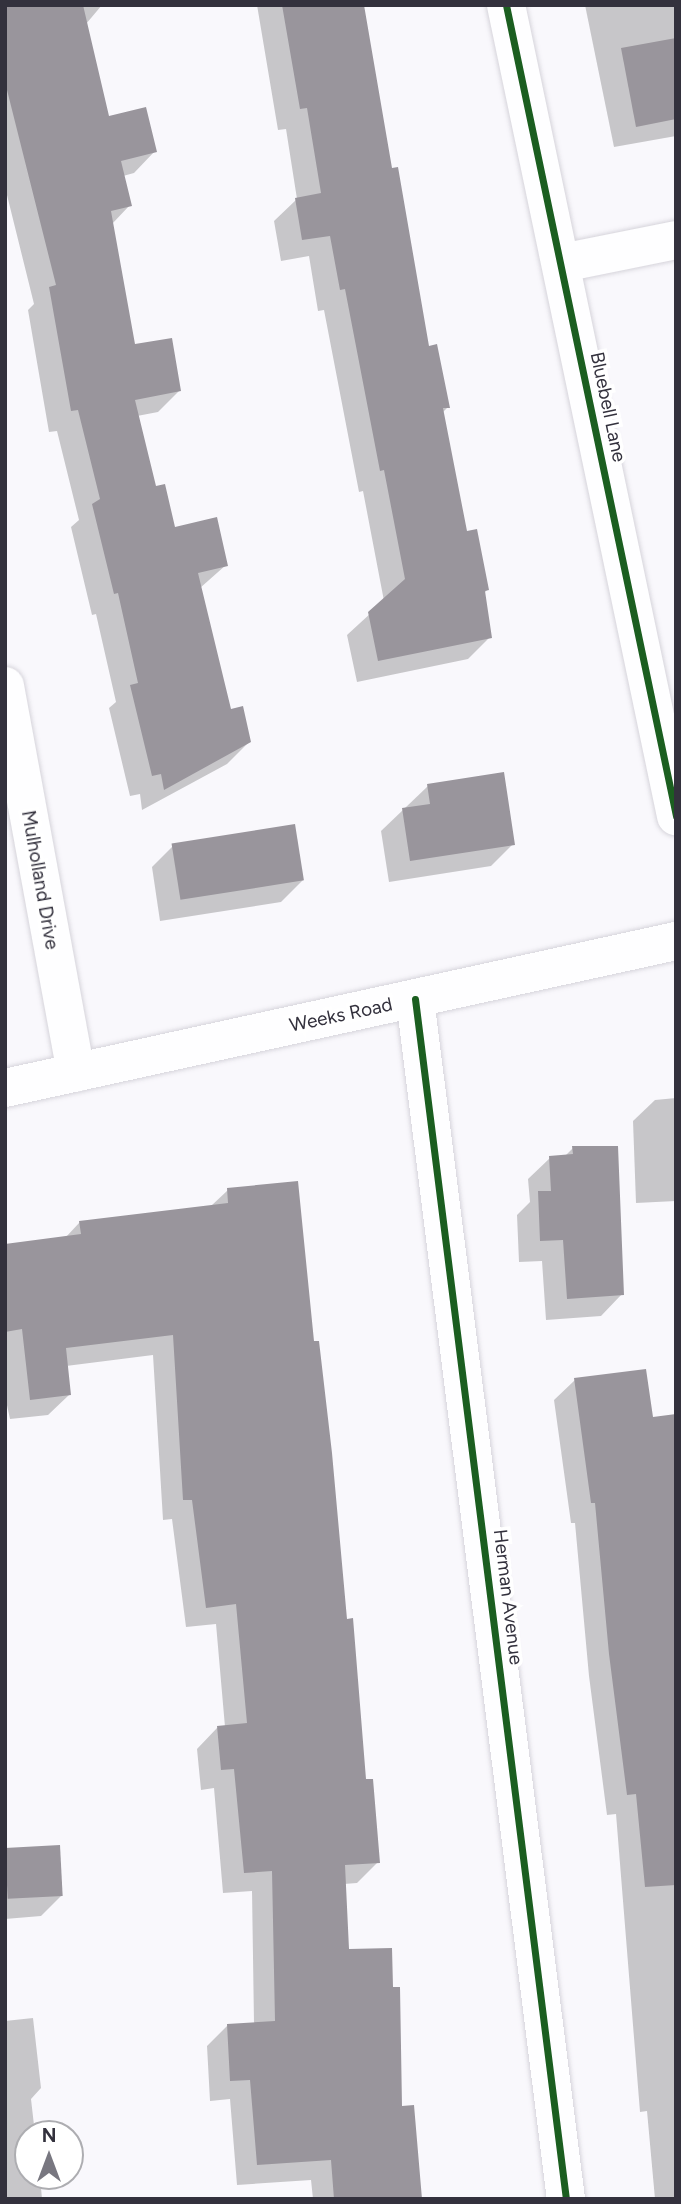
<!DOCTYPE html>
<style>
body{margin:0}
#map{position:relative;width:681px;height:2204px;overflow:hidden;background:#f9f8fc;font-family:Figtree,sans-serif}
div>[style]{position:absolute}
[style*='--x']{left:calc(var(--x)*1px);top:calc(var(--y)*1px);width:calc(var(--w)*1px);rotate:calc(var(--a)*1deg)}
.shadow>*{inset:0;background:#0003}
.building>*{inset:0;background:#99959c;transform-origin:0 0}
.roads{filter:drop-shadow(0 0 2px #d6d4db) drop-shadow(0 0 2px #d6d4db)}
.minor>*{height:38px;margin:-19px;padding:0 19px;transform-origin:19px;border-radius:19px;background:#fefeff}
.tertiary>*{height:38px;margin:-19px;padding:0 19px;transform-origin:19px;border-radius:19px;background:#fefeff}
.cycleway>*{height:7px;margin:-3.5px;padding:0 3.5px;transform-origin:3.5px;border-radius:3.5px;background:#1b5e20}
span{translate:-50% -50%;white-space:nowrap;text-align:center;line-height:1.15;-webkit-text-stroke:7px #fff;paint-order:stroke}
.street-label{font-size:19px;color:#33313d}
.frame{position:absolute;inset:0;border:7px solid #33313d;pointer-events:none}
.north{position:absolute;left:14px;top:2120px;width:70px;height:70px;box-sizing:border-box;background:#fff;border:2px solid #adadb1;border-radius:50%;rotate:0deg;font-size:19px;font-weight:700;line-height:28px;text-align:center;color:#33313d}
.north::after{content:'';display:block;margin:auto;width:24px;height:32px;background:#787780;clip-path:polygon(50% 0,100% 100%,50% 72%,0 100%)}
</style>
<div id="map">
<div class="shadow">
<i style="clip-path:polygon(5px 5px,102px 5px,86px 24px,107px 118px,155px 151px,134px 173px,123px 176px,130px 205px,112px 224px,134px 346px,179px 391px,158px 412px,137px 416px,155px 488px,174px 529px,226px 565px,200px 588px,230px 711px,249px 742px,227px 764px,142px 810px,140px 794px,130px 796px,109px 708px,116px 702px,96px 614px,92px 615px,71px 527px,79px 520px,57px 431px,49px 432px,28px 310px,34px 304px,5px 187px)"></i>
<i style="clip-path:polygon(257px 5px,362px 5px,390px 170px,428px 348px,448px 407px,442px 413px,466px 533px,487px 590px,484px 593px,490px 637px,468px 659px,357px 682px,347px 635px,384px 601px,363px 491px,359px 492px,324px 310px,318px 311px,309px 256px,281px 261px,274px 221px,297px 199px,286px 129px,278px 130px)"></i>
<i style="clip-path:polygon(585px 5px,676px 5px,676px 136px,614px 147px)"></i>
<i style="clip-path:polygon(428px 786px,513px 844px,491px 866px,389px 882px,381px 831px)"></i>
<i style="clip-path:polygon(173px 846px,303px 880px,281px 902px,160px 921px,152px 867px)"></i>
<i style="clip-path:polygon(676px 1098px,676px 1201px,636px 1203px,633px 1121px,655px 1100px)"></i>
<i style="clip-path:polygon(573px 1148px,622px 1294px,601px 1316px,546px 1320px,542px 1261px,519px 1262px,517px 1215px,530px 1202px,528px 1179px,550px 1158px,564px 1157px)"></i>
<i style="clip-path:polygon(228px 1190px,312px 1343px,365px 1781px,378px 1862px,357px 1883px,344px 1884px,348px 1951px,400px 2108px,420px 2199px,313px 2199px,311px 2180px,237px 2185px,230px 2099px,210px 2101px,207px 2046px,228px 2025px,254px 2024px,252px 1891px,223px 1893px,214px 1788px,201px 1790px,197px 1749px,217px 1728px,225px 1727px,216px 1624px,186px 1627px,172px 1519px,163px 1520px,153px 1355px,66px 1366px,69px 1395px,48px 1415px,10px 1419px,5px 1396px,5px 1245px,65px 1238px,80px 1222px,211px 1206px)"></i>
<i style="clip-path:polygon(575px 1380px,652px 1419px,676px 1437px,676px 2199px,655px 2199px,647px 2111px,640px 2112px,616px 1814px,607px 1815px,589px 1676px,575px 1523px,571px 1523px,554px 1400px)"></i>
<i style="clip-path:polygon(5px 1850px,61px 1896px,41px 1916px,5px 1919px)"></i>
<i style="clip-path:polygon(33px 2018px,41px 2088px,31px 2099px,35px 2134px,28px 2134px,28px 2176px,40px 2176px,42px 2199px,5px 2199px,5px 2021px)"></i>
</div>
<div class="building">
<i style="clip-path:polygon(5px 5px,83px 5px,109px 116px,146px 107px,157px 152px,121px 161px,132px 206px,111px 211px,135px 344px,172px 338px,181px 391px,135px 400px,156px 486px,165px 484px,175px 527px,217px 517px,228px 566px,198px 573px,231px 709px,243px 706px,251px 742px,164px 790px,161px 774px,152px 776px,130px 685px,138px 683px,118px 593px,114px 594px,92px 504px,100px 499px,78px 410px,71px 411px,49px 287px,56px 285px,5px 82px)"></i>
<i style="clip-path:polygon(282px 5px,364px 5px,392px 168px,398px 167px,429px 346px,437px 344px,450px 408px,443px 408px,467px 531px,477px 529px,489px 590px,485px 591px,492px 638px,378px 661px,368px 612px,405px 579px,384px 470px,380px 471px,345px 289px,340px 290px,330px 236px,302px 240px,295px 198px,321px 193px,307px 108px,300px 109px)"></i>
<i style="clip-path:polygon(676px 38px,676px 119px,636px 127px,621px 48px)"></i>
<i style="clip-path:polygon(504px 772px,515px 845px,410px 861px,402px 808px,430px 804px,427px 784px)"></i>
<i style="left:295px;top:824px;width:57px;height:125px;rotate:81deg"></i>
<i style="clip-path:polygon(572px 1146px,618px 1146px,624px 1295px,567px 1299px,563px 1240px,540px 1241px,538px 1191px,551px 1191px,549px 1156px,573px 1154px)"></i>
<i style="clip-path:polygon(298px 1181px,314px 1341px,319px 1341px,332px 1453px,347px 1619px,353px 1618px,366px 1779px,373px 1779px,380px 1863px,345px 1865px,349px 1949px,392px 1948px,393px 1987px,400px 1987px,402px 2106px,414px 2105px,422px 2199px,334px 2199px,331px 2160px,257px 2165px,250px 2080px,230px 2081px,227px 2024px,275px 2021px,272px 1871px,244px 1873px,234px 1769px,221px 1770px,217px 1726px,247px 1723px,236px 1604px,206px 1608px,192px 1500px,183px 1500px,173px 1335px,66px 1348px,71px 1395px,30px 1400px,22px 1329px,5px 1332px,5px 1244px,81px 1234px,79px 1221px,228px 1203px,227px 1188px)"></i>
<i style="clip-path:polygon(646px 1369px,653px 1417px,676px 1414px,676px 1885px,645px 1887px,636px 1794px,627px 1795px,609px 1654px,595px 1503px,591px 1503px,574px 1378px)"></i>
<i style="left:60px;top:1845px;width:51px;height:55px;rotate:87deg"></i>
</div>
<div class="roads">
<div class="minor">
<i style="--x:506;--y:5;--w:829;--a:78.16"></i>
<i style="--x:562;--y:263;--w:116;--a:-11.4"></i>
<i style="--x:5;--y:686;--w:393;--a:79.6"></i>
<i style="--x:415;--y:999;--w:1209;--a:82.83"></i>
</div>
<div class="tertiary">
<i style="--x:5;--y:1088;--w:687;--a:-12.36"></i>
</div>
</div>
<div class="cycleway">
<i style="--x:506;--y:5;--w:829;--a:78.16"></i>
<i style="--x:415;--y:999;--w:1209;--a:82.83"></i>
</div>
<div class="street-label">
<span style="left:608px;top:407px;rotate:78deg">Bluebell Lane</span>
<span style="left:40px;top:880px;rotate:80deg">Mulholland Drive</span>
<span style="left:341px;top:1015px;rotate:-12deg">Weeks Road</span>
<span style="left:508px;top:1597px;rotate:83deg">Herman Avenue</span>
</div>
<div class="frame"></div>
<div class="north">N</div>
</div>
